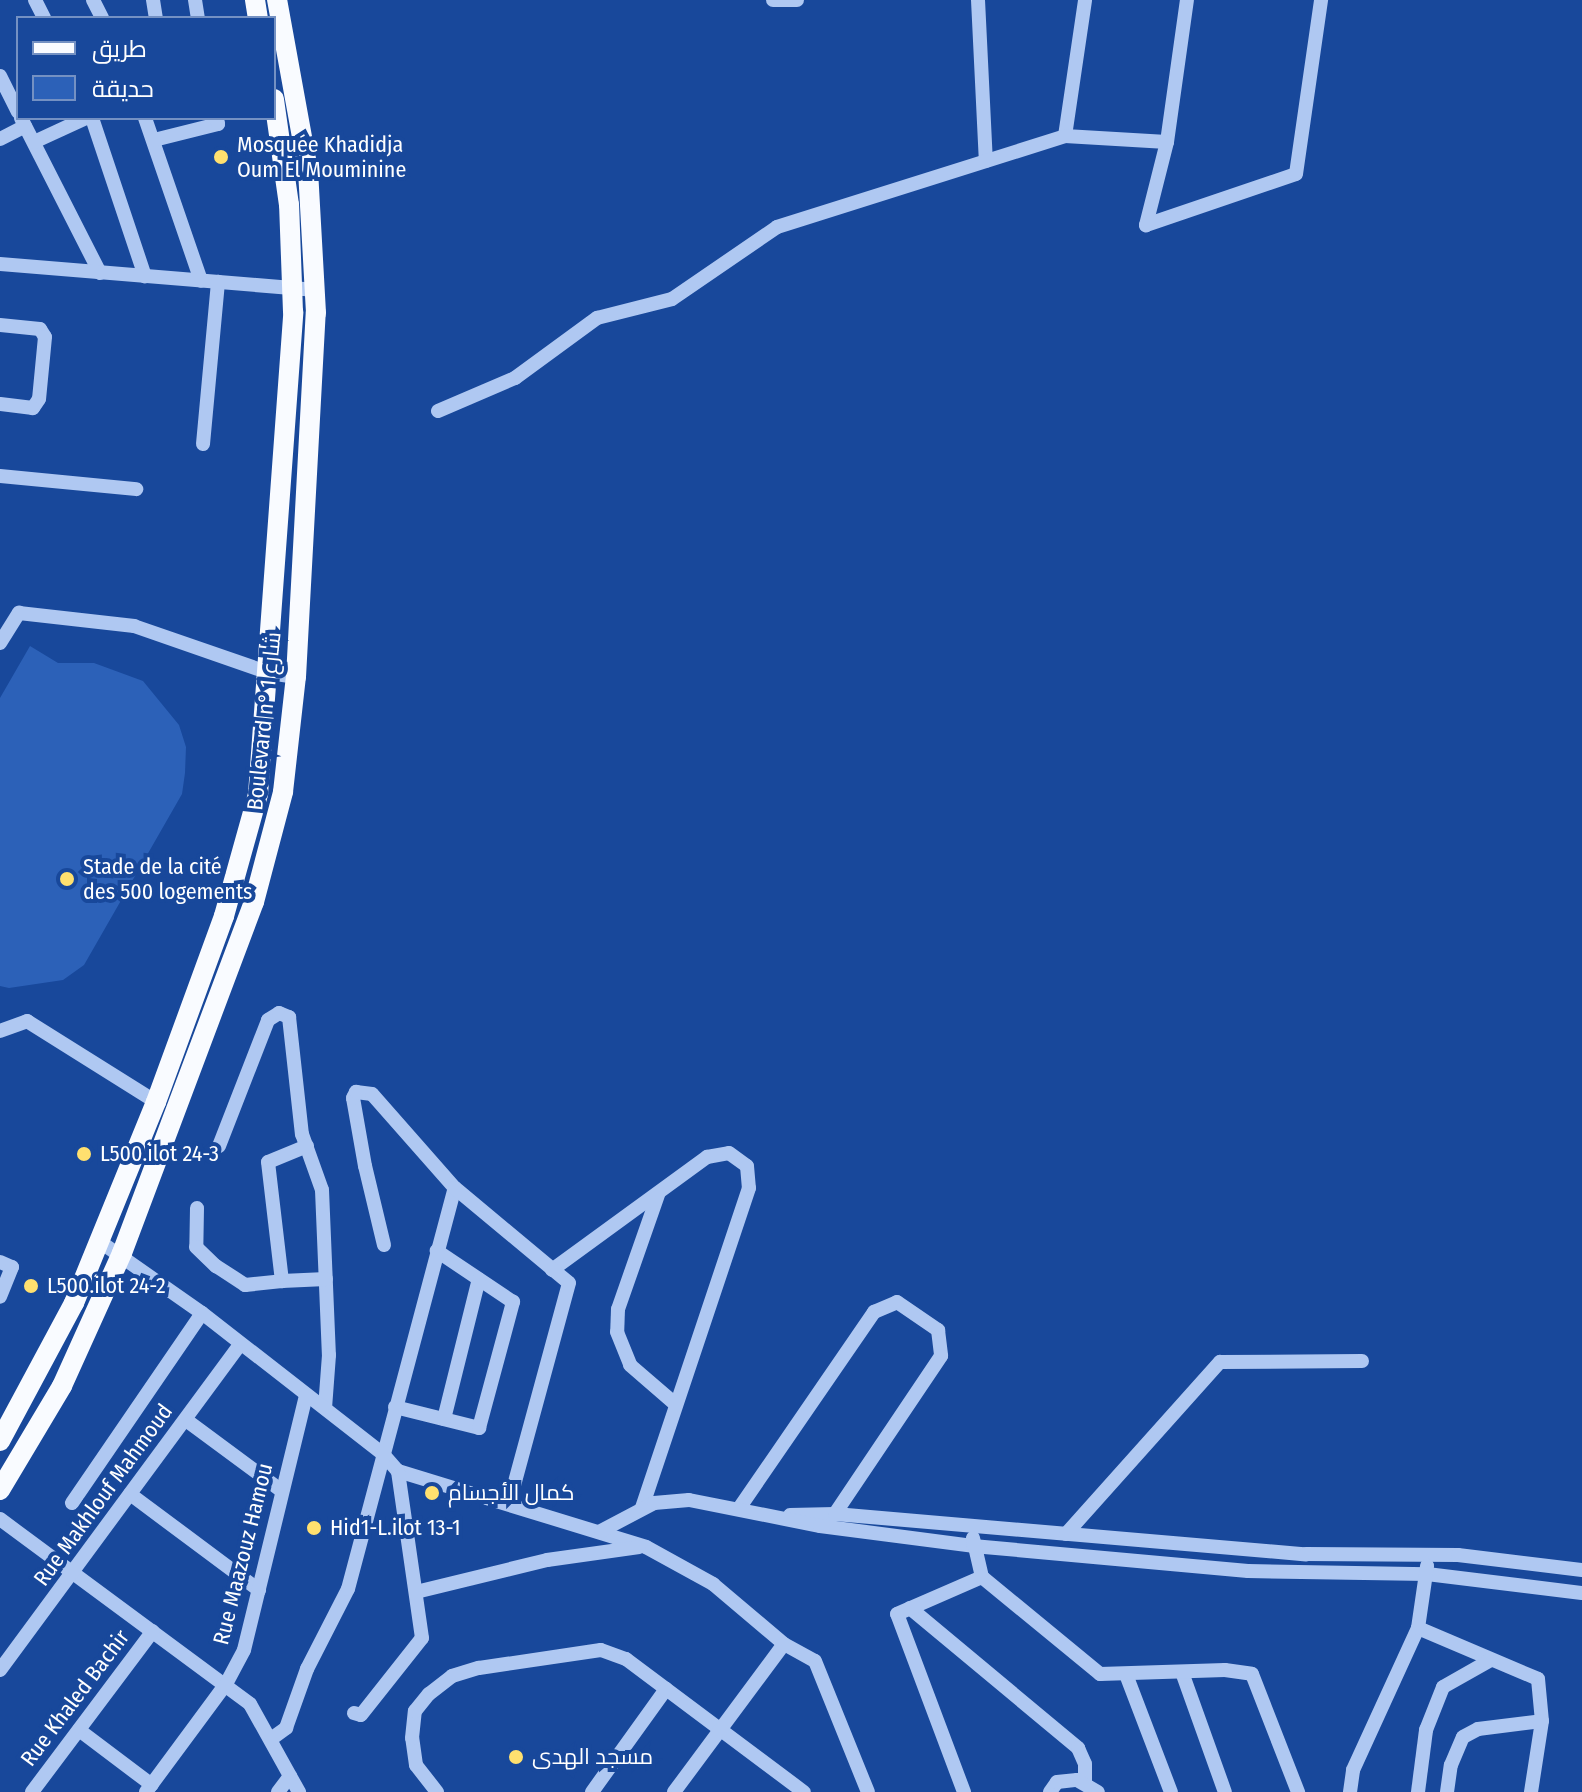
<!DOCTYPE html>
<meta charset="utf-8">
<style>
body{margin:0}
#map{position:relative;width:1582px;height:1792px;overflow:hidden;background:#18489b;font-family:"Fira Sans Condensed",Cairo,sans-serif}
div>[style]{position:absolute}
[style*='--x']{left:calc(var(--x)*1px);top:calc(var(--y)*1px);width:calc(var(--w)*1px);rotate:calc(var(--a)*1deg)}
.green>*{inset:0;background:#2c61b8}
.minor>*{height:14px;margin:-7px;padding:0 7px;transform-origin:7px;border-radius:7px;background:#afc8f2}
.major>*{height:20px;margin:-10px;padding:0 10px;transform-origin:10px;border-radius:10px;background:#f9fbff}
.dots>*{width:22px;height:22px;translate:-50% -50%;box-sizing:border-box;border:4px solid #18489b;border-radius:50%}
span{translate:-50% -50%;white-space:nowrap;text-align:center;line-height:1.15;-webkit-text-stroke:8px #18489b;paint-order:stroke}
.poi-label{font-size:22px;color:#fff}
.left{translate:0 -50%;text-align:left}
.street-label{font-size:22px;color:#fff}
.legend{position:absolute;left:16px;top:16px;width:260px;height:104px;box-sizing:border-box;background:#18489b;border:2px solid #7491c3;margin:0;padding:10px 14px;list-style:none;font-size:24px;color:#fff}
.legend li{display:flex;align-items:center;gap:16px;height:40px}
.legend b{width:40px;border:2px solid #7491c3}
</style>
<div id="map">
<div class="green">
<i style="clip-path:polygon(30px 646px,58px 663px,94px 663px,143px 681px,179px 725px,186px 747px,185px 773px,182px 794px,84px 965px,63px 980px,9px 988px,0 986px,0 698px)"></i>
</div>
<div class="minor">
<i style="--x:35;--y:0;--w:20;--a:63"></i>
<i style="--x:93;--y:0;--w:20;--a:63"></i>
<i style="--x:153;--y:0;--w:18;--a:81"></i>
<i style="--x:195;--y:0;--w:18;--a:81"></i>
<i style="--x:773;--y:0;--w:24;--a:0"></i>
<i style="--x:978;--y:0;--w:161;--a:87.2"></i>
<i style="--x:0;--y:76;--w:40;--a:63.4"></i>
<i style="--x:21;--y:118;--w:174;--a:63"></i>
<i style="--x:92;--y:118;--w:167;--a:71.5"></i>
<i style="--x:145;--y:118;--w:172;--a:71"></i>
<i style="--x:1065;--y:136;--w:137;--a:-81.6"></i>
<i style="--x:0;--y:139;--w:28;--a:-27"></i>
<i style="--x:154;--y:140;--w:66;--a:-14"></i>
<i style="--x:218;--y:124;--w:6;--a:-99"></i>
<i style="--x:34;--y:142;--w:57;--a:-24.8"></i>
<i style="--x:1167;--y:142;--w:143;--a:-82"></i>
<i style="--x:0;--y:264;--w:317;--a:4.7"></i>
<i style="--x:0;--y:325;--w:40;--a:5.7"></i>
<i style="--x:40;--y:329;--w:9;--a:58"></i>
<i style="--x:45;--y:337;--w:62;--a:95.5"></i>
<i style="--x:39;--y:399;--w:11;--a:124"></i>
<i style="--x:33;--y:408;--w:33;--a:-173"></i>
<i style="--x:438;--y:411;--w:84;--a:-23.2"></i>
<i style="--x:515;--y:378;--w:102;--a:-36.2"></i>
<i style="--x:597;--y:318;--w:77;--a:-14.2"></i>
<i style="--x:672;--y:299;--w:127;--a:-34.4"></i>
<i style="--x:777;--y:227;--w:302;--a:-17.5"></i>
<i style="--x:1065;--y:136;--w:102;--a:3.4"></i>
<i style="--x:1167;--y:142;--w:86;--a:104.2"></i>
<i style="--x:1146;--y:225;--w:158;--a:-18.8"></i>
<i style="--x:1296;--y:174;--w:176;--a:-81.8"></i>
<i style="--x:203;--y:444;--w:163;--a:-84.7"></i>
<i style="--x:0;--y:476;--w:137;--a:5.5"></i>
<i style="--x:0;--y:643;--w:36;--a:-58"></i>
<i style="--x:19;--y:613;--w:116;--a:6.4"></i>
<i style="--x:134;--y:626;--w:144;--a:19.1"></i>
<i style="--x:270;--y:673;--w:26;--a:9"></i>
<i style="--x:0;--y:1031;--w:29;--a:-20"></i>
<i style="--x:27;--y:1021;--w:152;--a:32.1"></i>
<i style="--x:219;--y:1146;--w:135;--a:-68.7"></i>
<i style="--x:268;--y:1020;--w:13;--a:-32"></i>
<i style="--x:279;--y:1013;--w:11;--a:22"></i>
<i style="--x:289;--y:1017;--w:118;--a:83.7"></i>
<i style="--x:302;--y:1134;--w:59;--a:70.3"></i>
<i style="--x:322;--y:1190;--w:165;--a:87.6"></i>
<i style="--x:329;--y:1355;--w:53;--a:94.3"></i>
<i style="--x:307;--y:1146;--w:42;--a:157.7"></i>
<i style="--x:268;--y:1162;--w:120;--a:83.3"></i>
<i style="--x:282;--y:1281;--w:44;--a:-2.6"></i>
<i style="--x:658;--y:1195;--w:121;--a:109.3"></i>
<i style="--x:618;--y:1309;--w:23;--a:92"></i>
<i style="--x:617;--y:1332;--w:35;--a:68"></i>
<i style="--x:630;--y:1365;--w:58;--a:40.8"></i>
<i style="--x:197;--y:1208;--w:39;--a:91"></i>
<i style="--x:196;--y:1247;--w:28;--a:44"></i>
<i style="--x:216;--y:1266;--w:35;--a:33"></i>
<i style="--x:245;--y:1285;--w:37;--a:-6"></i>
<i style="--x:99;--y:1241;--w:126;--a:35"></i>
<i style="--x:202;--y:1313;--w:229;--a:37.9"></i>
<i style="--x:383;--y:1454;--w:23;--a:49"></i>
<i style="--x:398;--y:1471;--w:259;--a:17"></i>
<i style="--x:646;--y:1547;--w:77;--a:28.9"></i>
<i style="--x:713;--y:1584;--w:93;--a:40.2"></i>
<i style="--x:784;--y:1644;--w:35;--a:29"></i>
<i style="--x:815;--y:1661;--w:141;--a:68"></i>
<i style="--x:384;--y:1245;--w:81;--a:-103.5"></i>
<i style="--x:365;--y:1166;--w:69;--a:-100"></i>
<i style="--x:353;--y:1098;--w:7;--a:-63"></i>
<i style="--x:356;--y:1092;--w:16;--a:7"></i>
<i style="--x:372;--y:1094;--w:125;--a:48.6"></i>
<i style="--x:0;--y:1262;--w:13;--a:23"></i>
<i style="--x:12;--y:1267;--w:32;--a:112"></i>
<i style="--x:552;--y:1270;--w:192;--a:-36.1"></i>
<i style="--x:707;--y:1157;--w:22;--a:-10"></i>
<i style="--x:729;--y:1153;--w:22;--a:36"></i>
<i style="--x:747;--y:1166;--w:22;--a:85"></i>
<i style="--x:749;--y:1188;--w:337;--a:108.5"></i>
<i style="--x:395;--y:1407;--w:87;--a:14"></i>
<i style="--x:479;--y:1428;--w:131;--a:-74.9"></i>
<i style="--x:513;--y:1302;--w:92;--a:-146.1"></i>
<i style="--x:444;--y:1419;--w:144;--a:-76"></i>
<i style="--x:186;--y:1420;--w:119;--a:36.5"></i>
<i style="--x:130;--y:1494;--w:161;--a:36.7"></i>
<i style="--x:72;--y:1503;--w:230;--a:-55.6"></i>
<i style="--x:740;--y:1507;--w:237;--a:-55.5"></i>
<i style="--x:874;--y:1312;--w:25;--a:-23"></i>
<i style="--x:897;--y:1302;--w:50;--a:34.3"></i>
<i style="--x:938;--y:1330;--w:26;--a:83"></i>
<i style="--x:941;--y:1356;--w:190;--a:123.9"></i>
<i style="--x:790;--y:1515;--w:45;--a:-1.3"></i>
<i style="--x:835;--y:1514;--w:473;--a:4.9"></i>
<i style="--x:1306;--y:1554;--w:152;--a:0.4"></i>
<i style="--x:1458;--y:1555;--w:125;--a:6.9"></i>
<i style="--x:0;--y:1519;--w:311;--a:36.5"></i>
<i style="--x:250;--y:1704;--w:101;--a:60.9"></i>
<i style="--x:601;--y:1531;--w:60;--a:-27.8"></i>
<i style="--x:654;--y:1503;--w:35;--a:-5"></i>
<i style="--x:689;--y:1500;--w:134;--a:11.2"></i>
<i style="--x:820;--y:1526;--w:154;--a:7.4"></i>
<i style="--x:973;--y:1546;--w:276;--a:5.2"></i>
<i style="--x:1248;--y:1571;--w:179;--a:1"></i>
<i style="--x:1427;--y:1574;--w:156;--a:7"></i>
<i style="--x:1066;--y:1534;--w:231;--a:-48.2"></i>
<i style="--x:1220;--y:1362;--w:142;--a:-0.4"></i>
<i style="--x:973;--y:1538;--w:40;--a:77"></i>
<i style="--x:416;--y:1592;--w:135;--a:-13.7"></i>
<i style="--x:547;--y:1560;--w:93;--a:-8"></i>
<i style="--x:910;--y:1608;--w:219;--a:39.8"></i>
<i style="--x:1078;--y:1748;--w:17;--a:66"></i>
<i style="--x:1085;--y:1764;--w:19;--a:90"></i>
<i style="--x:1418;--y:1628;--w:130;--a:23"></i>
<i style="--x:1538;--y:1679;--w:42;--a:84.6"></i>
<i style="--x:1542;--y:1721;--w:72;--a:98.8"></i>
<i style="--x:0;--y:1670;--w:404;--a:-53.6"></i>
<i style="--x:1183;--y:1675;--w:124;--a:70.3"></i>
<i style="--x:1127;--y:1677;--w:123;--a:69.1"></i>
<i style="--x:354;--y:1713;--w:7;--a:16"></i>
<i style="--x:361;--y:1715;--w:98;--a:-51.6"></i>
<i style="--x:422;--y:1638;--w:169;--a:-98.2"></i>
<i style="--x:79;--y:1730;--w:91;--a:37"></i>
<i style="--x:271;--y:1739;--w:19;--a:-36"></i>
<i style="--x:286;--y:1728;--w:63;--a:-70.4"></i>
<i style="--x:307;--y:1669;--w:90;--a:-62.9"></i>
<i style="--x:348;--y:1589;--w:415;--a:-75.1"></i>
<i style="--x:455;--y:1188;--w:148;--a:39.8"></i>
<i style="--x:569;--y:1283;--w:229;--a:105.2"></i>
<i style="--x:32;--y:1792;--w:201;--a:-53.1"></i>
<i style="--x:146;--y:1792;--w:134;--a:-53.5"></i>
<i style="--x:226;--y:1684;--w:38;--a:-62"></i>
<i style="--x:244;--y:1650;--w:262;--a:-76.3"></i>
<i style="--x:278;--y:1792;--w:20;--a:-53"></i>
<i style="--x:437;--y:1792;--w:34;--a:-128"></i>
<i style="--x:416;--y:1765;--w:27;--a:-98"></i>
<i style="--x:412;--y:1738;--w:27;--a:-84"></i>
<i style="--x:415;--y:1711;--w:22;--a:-51"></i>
<i style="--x:429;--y:1694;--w:29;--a:-38"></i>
<i style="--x:452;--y:1676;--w:28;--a:-17"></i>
<i style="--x:479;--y:1668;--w:123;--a:-8.4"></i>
<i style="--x:601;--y:1650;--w:27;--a:20"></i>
<i style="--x:626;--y:1659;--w:222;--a:36.8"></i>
<i style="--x:592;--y:1792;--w:127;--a:-54.3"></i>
<i style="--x:674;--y:1792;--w:184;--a:-53.4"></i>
<i style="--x:964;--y:1792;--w:190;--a:-110.6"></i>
<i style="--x:897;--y:1614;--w:93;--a:-23.5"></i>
<i style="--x:982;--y:1577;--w:153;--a:39.4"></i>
<i style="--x:1100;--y:1674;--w:125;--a:-1.8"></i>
<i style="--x:1225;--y:1670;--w:27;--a:8"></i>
<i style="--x:1252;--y:1674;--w:127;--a:68.7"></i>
<i style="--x:1050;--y:1792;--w:12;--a:-55"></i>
<i style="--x:1057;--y:1782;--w:20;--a:-6"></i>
<i style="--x:1077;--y:1780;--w:24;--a:30"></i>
<i style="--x:1350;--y:1792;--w:22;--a:-82"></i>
<i style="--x:1353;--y:1770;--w:156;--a:-65.4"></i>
<i style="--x:1418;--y:1628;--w:63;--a:-81.7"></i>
<i style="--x:1418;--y:1792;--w:63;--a:-82.6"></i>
<i style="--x:1426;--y:1730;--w:46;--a:-68.4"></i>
<i style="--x:1443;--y:1687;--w:53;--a:-29.5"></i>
<i style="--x:1447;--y:1792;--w:27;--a:-82"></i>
<i style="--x:1451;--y:1765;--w:30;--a:-67"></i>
<i style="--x:1463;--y:1737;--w:17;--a:-28"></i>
<i style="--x:1478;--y:1729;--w:64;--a:-7.1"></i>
</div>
<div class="major">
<i style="--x:255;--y:0;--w:18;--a:81"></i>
<i style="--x:0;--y:1441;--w:157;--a:-61.8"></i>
<i style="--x:74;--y:1303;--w:217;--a:-67.8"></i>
<i style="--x:156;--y:1102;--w:198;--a:-69.9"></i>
<i style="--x:224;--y:916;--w:127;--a:-74.4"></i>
<i style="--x:258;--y:794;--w:483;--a:-85.8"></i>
<i style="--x:293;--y:312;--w:107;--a:-92.1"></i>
<i style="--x:289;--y:205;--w:107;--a:-98.1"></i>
<i style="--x:0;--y:1490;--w:121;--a:-59.2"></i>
<i style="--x:62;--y:1386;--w:146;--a:-65.7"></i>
<i style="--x:122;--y:1253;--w:375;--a:-69.4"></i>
<i style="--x:254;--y:902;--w:114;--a:-75.2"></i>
<i style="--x:283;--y:792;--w:116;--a:-83.6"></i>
<i style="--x:296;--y:677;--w:365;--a:-86.9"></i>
<i style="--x:316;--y:313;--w:143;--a:-93.2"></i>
<i style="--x:308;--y:170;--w:173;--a:-100.3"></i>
</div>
<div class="dots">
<i style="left:221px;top:157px;background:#ffe06f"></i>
<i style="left:67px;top:879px;background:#ffe06f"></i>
<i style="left:84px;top:1154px;background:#ffe06f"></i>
<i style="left:31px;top:1286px;background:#ffe06f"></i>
<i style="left:432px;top:1493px;background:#ffe06f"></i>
<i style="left:314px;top:1528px;background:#ffe06f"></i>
<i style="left:516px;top:1757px;background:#ffe06f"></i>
</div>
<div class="poi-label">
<span class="left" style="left:237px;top:157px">Mosquée Khadidja<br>Oum El Mouminine</span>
<span class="left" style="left:83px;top:879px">Stade de la cité<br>des 500 logements</span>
<span class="left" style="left:100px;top:1154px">L500.ilot 24-3</span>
<span class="left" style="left:47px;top:1286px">L500.ilot 24-2</span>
<span class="left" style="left:448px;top:1493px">كمال الأجسام</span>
<span class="left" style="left:330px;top:1528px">Hid1-L.ilot 13-1</span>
<span class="left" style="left:532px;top:1757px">مسجد الهدى</span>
</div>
<div class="street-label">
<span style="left:264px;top:721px;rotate:-84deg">Boulevard n° شارع 1</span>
<span style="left:103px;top:1495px;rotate:-54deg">Rue Makhlouf Mahmoud</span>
<span style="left:243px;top:1554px;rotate:-76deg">Rue Maazouz Hamou</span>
<span style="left:75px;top:1698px;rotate:-53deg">Rue Khaled Bachir</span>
</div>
<ul class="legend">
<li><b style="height:10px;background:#f9fbff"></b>طريق</li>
<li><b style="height:22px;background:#2c61b8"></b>حديقة</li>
</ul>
</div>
